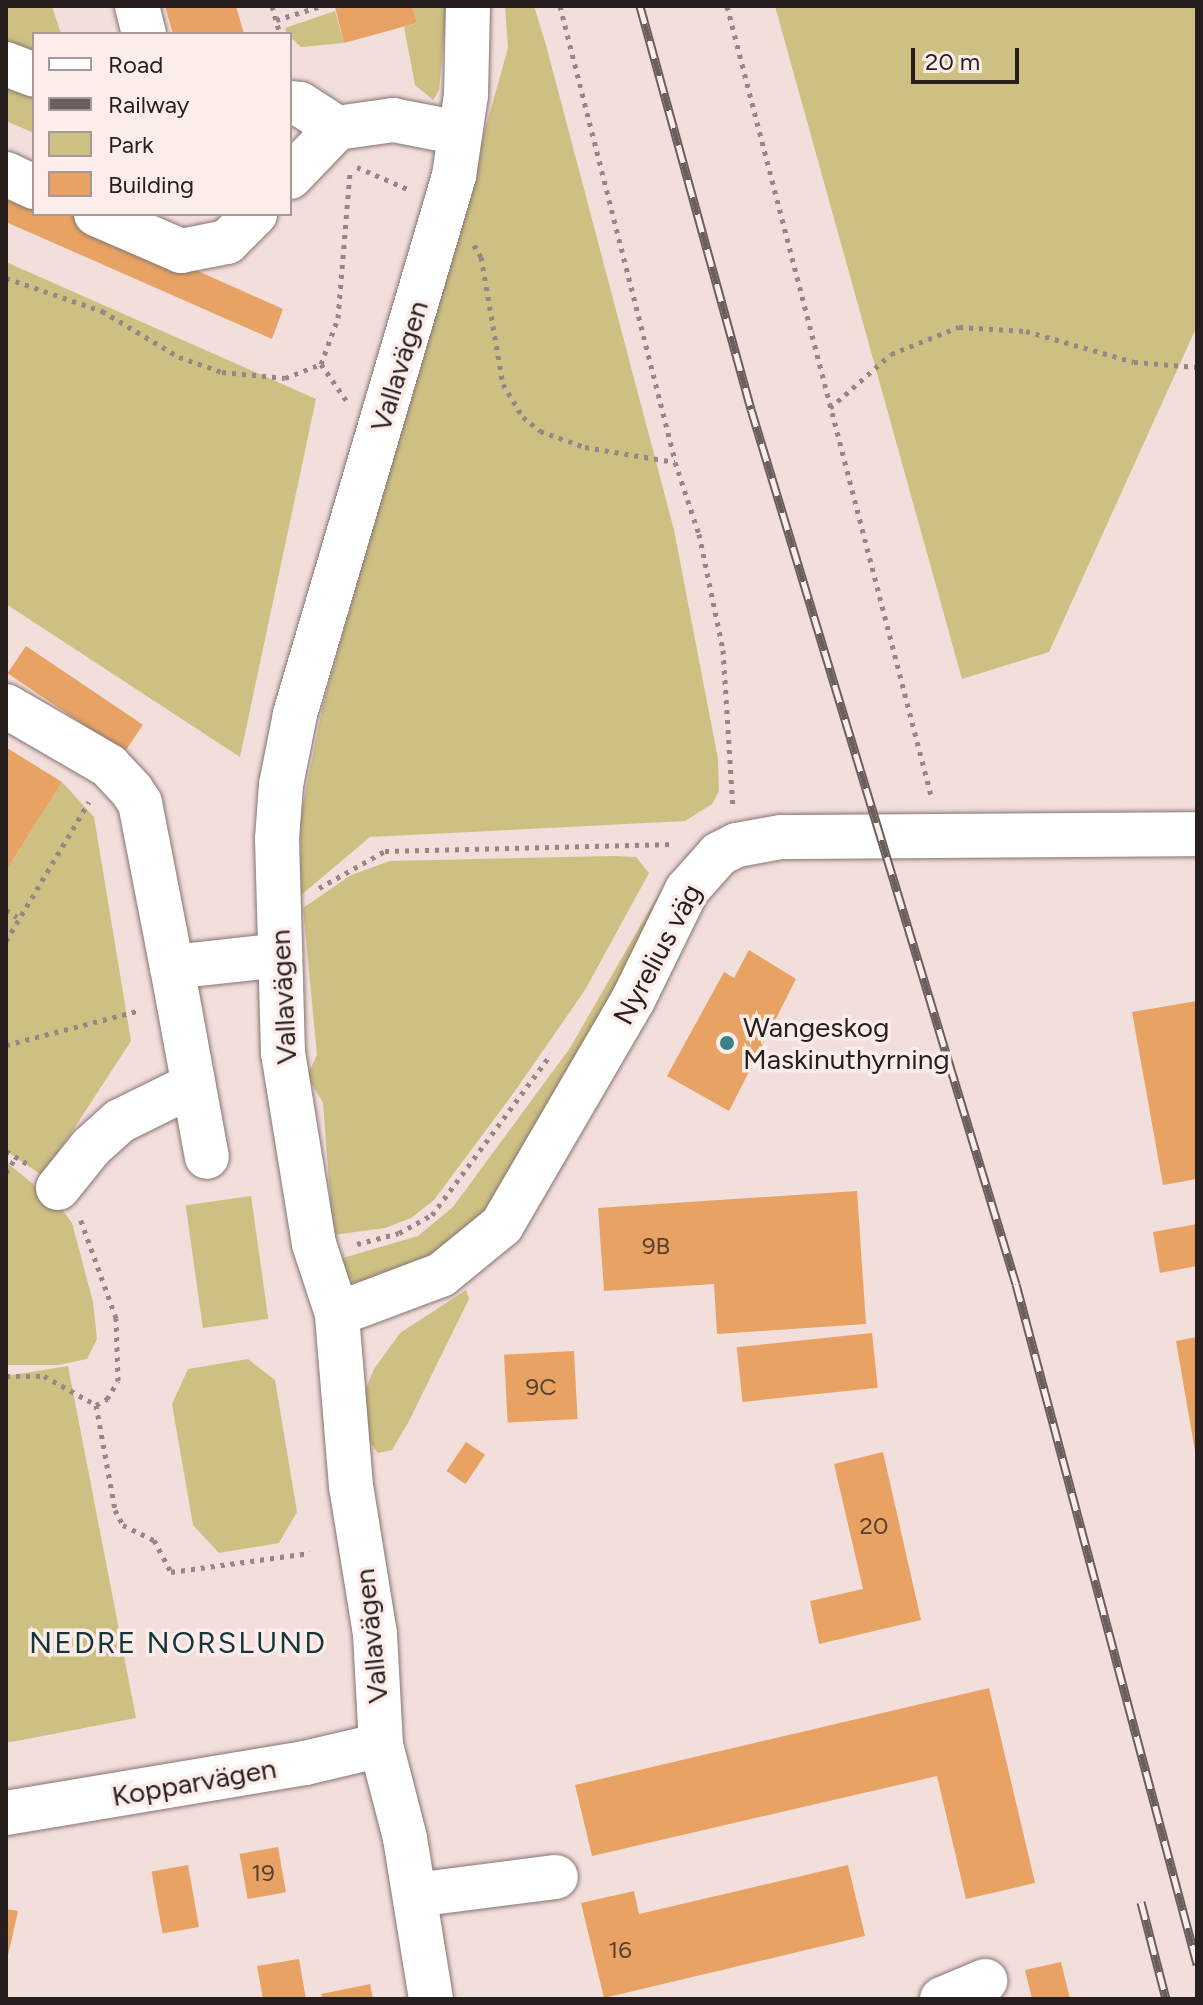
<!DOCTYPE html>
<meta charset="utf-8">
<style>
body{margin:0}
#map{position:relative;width:1203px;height:2005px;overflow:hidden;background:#f2dedb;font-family:Figtree,sans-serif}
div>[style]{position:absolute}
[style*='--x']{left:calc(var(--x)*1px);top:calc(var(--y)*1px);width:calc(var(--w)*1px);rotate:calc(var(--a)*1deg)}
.green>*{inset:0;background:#cec083;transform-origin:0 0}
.building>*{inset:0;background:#e8a364;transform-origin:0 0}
.path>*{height:5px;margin-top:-2.5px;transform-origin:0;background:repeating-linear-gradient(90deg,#968785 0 4px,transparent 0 10px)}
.roads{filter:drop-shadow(0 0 2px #857471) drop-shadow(0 0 2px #857471)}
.minor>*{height:44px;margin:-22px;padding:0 22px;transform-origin:22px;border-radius:22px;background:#fff}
.rail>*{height:9px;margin-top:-4.5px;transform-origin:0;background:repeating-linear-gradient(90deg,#fcecea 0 18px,#6a5f5d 0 36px);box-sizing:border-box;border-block:2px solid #6a5f5d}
.dots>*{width:22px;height:22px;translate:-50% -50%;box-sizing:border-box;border:4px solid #fcecea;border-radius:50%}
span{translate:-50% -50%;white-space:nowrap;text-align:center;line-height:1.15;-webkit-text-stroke:7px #fcecea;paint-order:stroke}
.number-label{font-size:24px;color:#564030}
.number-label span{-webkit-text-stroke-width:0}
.street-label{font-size:28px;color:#261f1e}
.poi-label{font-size:28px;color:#261f1e}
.left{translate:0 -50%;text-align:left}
.neighbourhood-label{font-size:30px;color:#133638;letter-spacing:2px}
.frame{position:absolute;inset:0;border:8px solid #261f1e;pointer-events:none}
.legend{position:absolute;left:32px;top:32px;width:260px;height:184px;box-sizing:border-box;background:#fcecea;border:2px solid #a69a98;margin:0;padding:10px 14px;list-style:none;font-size:24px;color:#261f1e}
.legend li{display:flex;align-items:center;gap:16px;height:40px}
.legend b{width:40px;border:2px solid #a69a98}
.scale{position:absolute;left:911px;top:48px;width:108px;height:36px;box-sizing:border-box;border:4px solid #261f1e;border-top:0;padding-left:10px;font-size:24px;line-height:28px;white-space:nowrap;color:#261f1e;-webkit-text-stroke:6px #fcecea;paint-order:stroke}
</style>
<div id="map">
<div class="green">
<i style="clip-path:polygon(6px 6px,52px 6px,61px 34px,34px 34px,34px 58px,6px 47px)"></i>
<i style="clip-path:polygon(412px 6px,447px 6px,439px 90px,433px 100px,415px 85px,404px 27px,417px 23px)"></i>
<i style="clip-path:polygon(505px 6px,534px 6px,546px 45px,674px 530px,718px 759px,719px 791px,712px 804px,685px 821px,370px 837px,300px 896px,301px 815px,323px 704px,508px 48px)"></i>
<i style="clip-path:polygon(775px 6px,1197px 6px,1197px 326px,1049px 652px,962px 679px)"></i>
<i style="clip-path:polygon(335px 11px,344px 43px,301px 47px,287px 34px,285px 28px)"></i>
<i style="clip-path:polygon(6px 84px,34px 95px,34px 133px,6px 121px)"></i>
<i style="clip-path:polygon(6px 262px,316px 399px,240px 757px,6px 604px)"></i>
<i style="clip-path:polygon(62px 782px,94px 817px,131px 1041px,43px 1176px,6px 1151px,6px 871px)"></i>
<i style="clip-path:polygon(612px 856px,636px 857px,649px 873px,585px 990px,515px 1091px,434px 1200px,411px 1218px,385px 1228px,333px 1235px,323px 1103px,307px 1076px,317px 1055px,303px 908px,351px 875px,390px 861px)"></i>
<i style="clip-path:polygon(665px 883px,615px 989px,486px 1210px,440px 1255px,363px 1285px,352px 1282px,336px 1260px,418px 1236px,453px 1207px,570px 1048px)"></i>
<i style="clip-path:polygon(6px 1162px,59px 1205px,72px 1223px,93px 1302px,97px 1339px,87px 1359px,58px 1365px,6px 1365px)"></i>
<i style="left:251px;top:1196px;width:124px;height:66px;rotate:82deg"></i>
<i style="clip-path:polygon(466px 1290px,469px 1299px,408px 1423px,392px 1450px,378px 1453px,367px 1439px,365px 1391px,374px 1369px,400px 1333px)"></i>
<i style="clip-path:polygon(248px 1359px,275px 1380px,297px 1512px,279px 1543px,219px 1553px,193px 1525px,172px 1404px,188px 1369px)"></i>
<i style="clip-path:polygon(68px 1366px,136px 1718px,6px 1743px,6px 1376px)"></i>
</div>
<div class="building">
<i style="clip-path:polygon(165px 6px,236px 6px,244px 34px,173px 34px)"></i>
<i style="clip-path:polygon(412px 6px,417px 23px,344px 43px,335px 7px)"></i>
<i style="clip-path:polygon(6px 186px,34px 198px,34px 214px,70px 214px,283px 309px,272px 339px,6px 222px)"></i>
<i style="left:26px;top:646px;width:141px;height:33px;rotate:34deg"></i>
<i style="clip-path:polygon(7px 748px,62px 782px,6px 871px,6px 750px)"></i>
<i style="clip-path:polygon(749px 950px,796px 979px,729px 1111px,667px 1076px,724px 972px,734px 978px)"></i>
<i style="clip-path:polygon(1197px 1001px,1197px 1179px,1163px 1185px,1132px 1012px)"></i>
<i style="clip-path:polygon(857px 1191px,866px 1324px,717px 1334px,714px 1284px,604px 1291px,598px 1208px)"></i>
<i style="clip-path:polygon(1197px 1224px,1197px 1266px,1160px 1273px,1153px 1232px)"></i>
<i style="left:872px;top:1333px;width:55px;height:136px;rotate:84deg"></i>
<i style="clip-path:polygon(1197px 1337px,1197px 1450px,1195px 1451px,1176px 1341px)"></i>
<i style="left:574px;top:1351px;width:68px;height:70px;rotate:87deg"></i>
<i style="left:466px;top:1442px;width:23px;height:35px;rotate:34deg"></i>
<i style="clip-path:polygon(883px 1452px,921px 1620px,819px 1644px,810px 1601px,863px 1589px,834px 1464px)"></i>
<i style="clip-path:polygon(989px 1688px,1035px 1883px,966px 1899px,937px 1776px,592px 1856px,575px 1785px)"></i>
<i style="left:278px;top:1847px;width:46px;height:39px;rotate:80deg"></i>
<i style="left:188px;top:1865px;width:63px;height:37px;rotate:80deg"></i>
<i style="clip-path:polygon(848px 1865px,865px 1936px,604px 1998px,581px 1903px,634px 1891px,639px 1914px)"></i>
<i style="clip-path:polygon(6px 1909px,18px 1911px,7px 1960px,6px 1960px)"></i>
<i style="clip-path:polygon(299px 1959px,306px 1999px,263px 1999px,257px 1966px)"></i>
<i style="clip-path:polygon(1061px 1962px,1070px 1999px,1032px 1999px,1025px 1970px)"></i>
<i style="clip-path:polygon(370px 1984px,373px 1999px,323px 1999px,321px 1994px)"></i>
</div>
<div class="path">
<i style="--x:272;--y:6;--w:29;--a:74"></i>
<i style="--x:560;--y:6;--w:470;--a:75.8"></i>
<i style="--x:675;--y:462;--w:76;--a:71.6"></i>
<i style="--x:699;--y:534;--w:118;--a:78.3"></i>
<i style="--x:723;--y:650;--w:158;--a:86.4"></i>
<i style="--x:727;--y:6;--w:819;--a:75.51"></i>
<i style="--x:276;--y:20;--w:47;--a:-17.3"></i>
<i style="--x:357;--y:167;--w:58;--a:23.5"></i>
<i style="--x:474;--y:245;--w:14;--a:60"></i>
<i style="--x:481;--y:257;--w:129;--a:80.2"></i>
<i style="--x:503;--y:384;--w:39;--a:59"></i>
<i style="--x:523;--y:417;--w:22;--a:39"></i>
<i style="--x:540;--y:431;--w:48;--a:19.6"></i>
<i style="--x:585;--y:447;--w:91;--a:9.5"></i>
<i style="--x:6;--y:278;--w:102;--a:19"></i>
<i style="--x:102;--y:311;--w:90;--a:30.9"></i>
<i style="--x:179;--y:357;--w:46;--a:19.2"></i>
<i style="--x:222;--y:372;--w:63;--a:5.4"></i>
<i style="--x:285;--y:378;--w:39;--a:-21"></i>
<i style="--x:321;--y:364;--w:44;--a:55.2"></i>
<i style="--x:321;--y:364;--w:49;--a:-69.7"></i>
<i style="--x:338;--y:318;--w:145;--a:-85.3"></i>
<i style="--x:830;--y:408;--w:81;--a:-41.5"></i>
<i style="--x:891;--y:354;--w:73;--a:-21.7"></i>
<i style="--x:959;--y:327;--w:67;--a:3.4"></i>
<i style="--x:1026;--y:331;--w:112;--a:16"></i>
<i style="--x:1134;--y:362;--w:63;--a:4.5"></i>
<i style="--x:319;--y:888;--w:76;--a:-29.3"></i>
<i style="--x:385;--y:851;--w:290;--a:-1.4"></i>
<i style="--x:6;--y:910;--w:13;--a:32"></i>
<i style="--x:6;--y:941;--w:162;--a:-59.2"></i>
<i style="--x:6;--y:1045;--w:139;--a:-14.5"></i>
<i style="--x:6;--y:1151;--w:27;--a:31"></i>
<i style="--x:6;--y:1173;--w:19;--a:-58"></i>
<i style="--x:357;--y:1244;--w:43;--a:-14.7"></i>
<i style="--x:399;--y:1233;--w:38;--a:-29"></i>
<i style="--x:432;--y:1215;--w:200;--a:-53.5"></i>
<i style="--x:6;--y:1376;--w:38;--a:0"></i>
<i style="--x:44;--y:1376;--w:60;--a:29.1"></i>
<i style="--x:96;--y:1405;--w:13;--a:-29"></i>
<i style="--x:107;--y:1399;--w:21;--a:-59"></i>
<i style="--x:118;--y:1381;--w:63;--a:-91.8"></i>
<i style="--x:116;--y:1318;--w:106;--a:-109.8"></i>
<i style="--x:96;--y:1405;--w:107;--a:79.7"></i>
<i style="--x:115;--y:1510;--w:17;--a:62"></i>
<i style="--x:123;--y:1525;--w:34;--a:26"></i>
<i style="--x:154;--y:1540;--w:36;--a:62"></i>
<i style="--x:171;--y:1572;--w:140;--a:-7.8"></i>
</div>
<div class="roads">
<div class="minor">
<i style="--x:137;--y:6;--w:29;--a:76"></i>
<i style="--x:6;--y:64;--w:30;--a:21"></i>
<i style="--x:290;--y:103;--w:10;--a:6"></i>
<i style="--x:300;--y:104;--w:44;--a:33"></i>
<i style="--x:6;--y:174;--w:31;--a:25"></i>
<i style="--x:290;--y:177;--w:68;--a:-46.2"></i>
<i style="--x:337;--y:128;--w:57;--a:-8.1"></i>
<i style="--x:393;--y:120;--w:68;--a:11"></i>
<i style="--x:96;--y:214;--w:93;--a:23.5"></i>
<i style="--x:181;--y:251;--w:47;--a:-11.1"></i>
<i style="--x:227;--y:242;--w:40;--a:-45"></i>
<i style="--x:6;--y:706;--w:119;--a:30.2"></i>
<i style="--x:109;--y:766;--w:34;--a:47"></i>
<i style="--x:132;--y:791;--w:14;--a:56"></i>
<i style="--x:140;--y:803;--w:167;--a:79"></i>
<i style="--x:172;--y:967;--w:109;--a:-6.3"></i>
<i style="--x:172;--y:967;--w:193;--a:79.6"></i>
<i style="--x:58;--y:1188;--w:53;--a:-51.2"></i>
<i style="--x:91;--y:1147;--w:39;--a:-42"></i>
<i style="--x:120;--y:1121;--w:81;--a:-26.3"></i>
<i style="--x:337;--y:1314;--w:111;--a:-20.6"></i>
<i style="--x:441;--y:1275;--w:79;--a:-39.3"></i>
<i style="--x:502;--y:1225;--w:260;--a:-59.8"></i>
<i style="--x:633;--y:1000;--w:123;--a:-63.9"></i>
<i style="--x:687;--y:890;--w:48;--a:-48.4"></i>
<i style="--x:719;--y:854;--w:20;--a:-27"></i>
<i style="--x:737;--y:845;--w:45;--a:-10.3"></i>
<i style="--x:781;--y:837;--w:416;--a:-0.4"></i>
<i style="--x:6;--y:1813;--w:303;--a:-9.5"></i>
<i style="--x:305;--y:1763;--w:78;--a:-13.3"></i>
<i style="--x:415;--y:1895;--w:142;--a:-7.3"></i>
<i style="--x:431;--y:1999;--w:163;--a:-99.2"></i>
<i style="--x:405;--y:1838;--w:96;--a:-104.5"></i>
<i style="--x:381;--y:1745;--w:111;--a:-93.1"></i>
<i style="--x:375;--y:1634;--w:150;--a:-99.2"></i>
<i style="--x:351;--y:1486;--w:173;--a:-94.7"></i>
<i style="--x:337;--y:1314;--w:74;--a:-108.2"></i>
<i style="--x:314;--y:1244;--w:193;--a:-99.2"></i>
<i style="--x:283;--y:1053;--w:214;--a:-91.6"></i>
<i style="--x:277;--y:839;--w:54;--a:-85.8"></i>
<i style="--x:281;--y:785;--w:72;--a:-78.8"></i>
<i style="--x:295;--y:714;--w:561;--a:-73.54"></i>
<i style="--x:454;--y:176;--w:82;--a:-81.6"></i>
<i style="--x:466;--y:95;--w:89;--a:-88.7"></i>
<i style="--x:942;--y:1999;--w:47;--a:-22.7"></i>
</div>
</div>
<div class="rail">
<i style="--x:640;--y:6;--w:418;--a:74.6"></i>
<i style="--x:751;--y:409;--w:914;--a:73.15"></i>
<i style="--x:1016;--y:1284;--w:704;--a:75.09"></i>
<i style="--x:1141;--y:1902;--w:100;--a:75.5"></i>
</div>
<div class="dots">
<i style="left:727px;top:1043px;background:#3a8286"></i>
</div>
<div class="number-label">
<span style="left:656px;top:1246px">9B</span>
<span style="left:541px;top:1387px">9C</span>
<span style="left:874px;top:1526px">20</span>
<span style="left:263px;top:1873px">19</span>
<span style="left:620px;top:1950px">16</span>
</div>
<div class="street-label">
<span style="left:399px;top:366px;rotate:-73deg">Vallavägen</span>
<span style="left:657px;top:954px;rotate:-62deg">Nyrelius väg</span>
<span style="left:283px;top:997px;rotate:-93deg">Vallavägen</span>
<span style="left:371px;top:1636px;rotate:-96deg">Vallavägen</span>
<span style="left:194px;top:1782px;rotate:-10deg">Kopparvägen</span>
</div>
<div class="poi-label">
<span class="left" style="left:743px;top:1043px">Wangeskog<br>Maskinuthyrning</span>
</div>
<div class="neighbourhood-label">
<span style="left:178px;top:1643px">NEDRE NORSLUND</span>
</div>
<div class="frame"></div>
<ul class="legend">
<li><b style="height:10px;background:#fff"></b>Road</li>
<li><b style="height:10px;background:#6a5f5d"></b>Railway</li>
<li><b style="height:22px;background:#cec083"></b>Park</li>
<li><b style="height:22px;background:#e8a364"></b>Building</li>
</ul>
<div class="scale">20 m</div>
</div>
